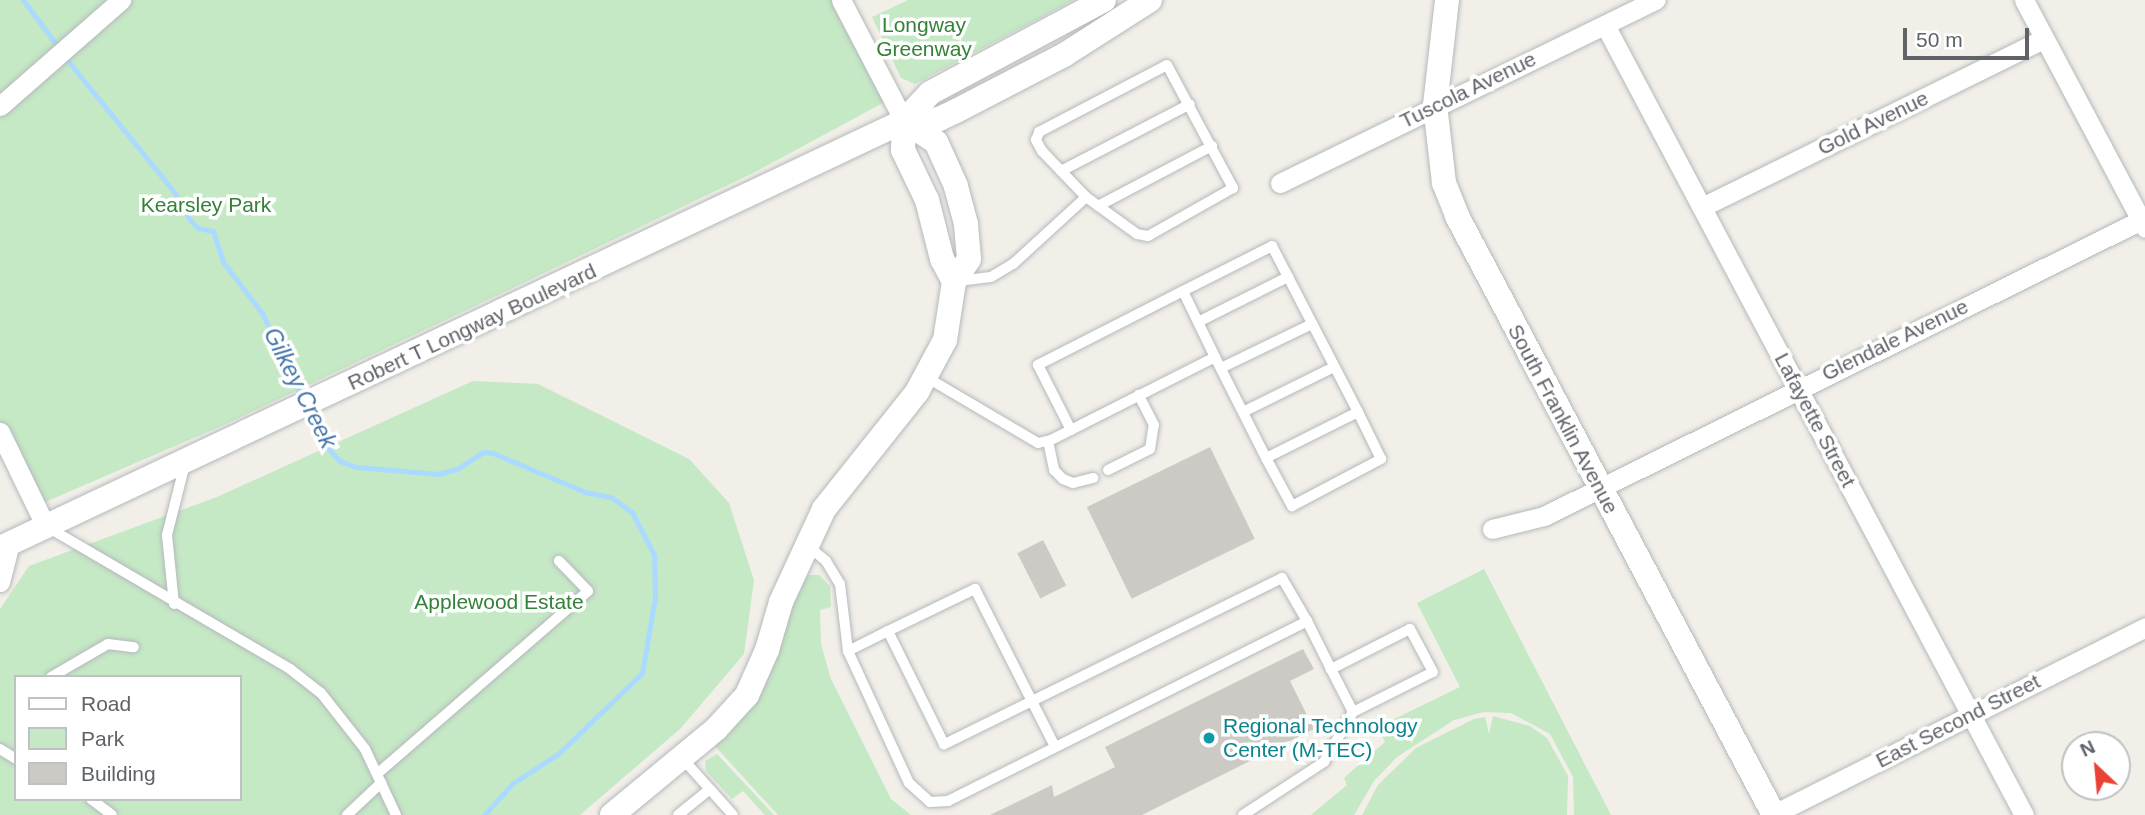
<!DOCTYPE html>
<style>
body{margin:0}
#map{position:relative;width:2145px;height:815px;overflow:hidden;background:#f1efe8;font-family:Arial,sans-serif}
div>[style]{position:absolute}
[style*='--x']{left:calc(var(--x)*1px);top:calc(var(--y)*1px);width:calc(var(--w)*1px);rotate:calc(var(--a)*1deg)}
.green>*{inset:0;background:#c5e8c5}
.stream>*{height:5px;margin:-2.5px;padding:0 2.5px;transform-origin:2.5px;border-radius:2.5px;background:#aadaff}
.building>*{inset:0;background:#cccac5;transform-origin:0 0}
.roads{filter:drop-shadow(0 0 2px #b5b8bc) drop-shadow(0 0 2px #b5b8bc)}
.service>*{height:10px;margin:-5px;padding:0 5px;transform-origin:5px;border-radius:5px;background:#fff}
.minor>*{height:19px;margin:-9.5px;padding:0 9.5px;transform-origin:9.5px;border-radius:9.5px;background:#fff}
.tertiary>*{height:24px;margin:-12px;padding:0 12px;transform-origin:12px;border-radius:12px;background:#fff}
.dots>*{width:19px;height:19px;translate:-50% -50%;box-sizing:border-box;border:4px solid #fff;border-radius:50%}
span{translate:-50% -50%;white-space:nowrap;text-align:center;line-height:1.15;-webkit-text-stroke:7px #fff;paint-order:stroke}
.park-label{font-size:21px;color:#348238}
.street-label{font-size:21px;color:#5f6368}
.culture-label{font-size:21px;color:#0d838f}
.left{translate:0 -50%;text-align:left}
.water-label{font-size:23px;color:#4174aa;font-style:italic}
.legend{position:absolute;left:14px;top:675px;width:228px;height:126px;box-sizing:border-box;background:#fff;border:2px solid #bfc1c3;margin:0;padding:9px 12px;list-style:none;font-size:21px;color:#5f6368}
.legend li{display:flex;align-items:center;gap:14px;height:35px}
.legend b{width:35px;border:2px solid #bfc1c3}
.north{position:absolute;left:2061px;top:731px;width:70px;height:70px;box-sizing:border-box;background:#fff;border:2px solid #bfc1c3;border-radius:50%;rotate:334deg;font-size:19px;font-weight:700;line-height:28px;text-align:center;color:#5f6368}
.north::after{content:'';display:block;margin:auto;width:24px;height:32px;background:#ea4335;clip-path:polygon(50% 0,100% 100%,50% 72%,0 100%)}
.scale{position:absolute;left:1903px;top:28px;width:126px;height:32px;box-sizing:border-box;border:4px solid #5f6368;border-top:0;padding-left:9px;font-size:21px;line-height:24px;white-space:nowrap;color:#5f6368;-webkit-text-stroke:5px #fff;paint-order:stroke}
</style>
<div id="map">
<div class="green">
<i style="clip-path:polygon(0 0,841px 0,892px 98px,753px 173px,475px 306px,226px 424px,36px 506px,0 434px)"></i>
<i style="clip-path:polygon(908px 0,1074px 0,915px 84px,901px 78px,872px 17px)"></i>
<i style="clip-path:polygon(evenodd,473px 381px,538px 384px,689px 459px,729px 503px,754px 580px,744px 654px,680px 729px,580px 815px,0 815px,0 609px,29px 566px,217px 497px,473px 381px,16px 677px,240px 677px,240px 799px,16px 799px,16px 677px)"></i>
<i style="clip-path:polygon(1484px 569px,1611px 815px,1574px 815px,1573px 777px,1550px 734px,1511px 713px,1484px 712px,1454px 720px,1397px 757px,1374px 781px,1354px 815px,1311px 815px,1347px 785px,1344px 778px,1385px 742px,1378px 727px,1460px 687px,1417px 603px)"></i>
<i style="clip-path:polygon(809px 575px,819px 575px,830px 586px,831px 607px,820px 610px,821px 644px,831px 679px,891px 799px,911px 815px,778px 815px,715px 746px,752px 708px,798px 585px)"></i>
<i style="clip-path:polygon(1493px 716px,1530px 726px,1547px 738px,1568px 776px,1567px 815px,1362px 815px,1378px 785px,1416px 748px,1474px 719px,1485px 717px,1489px 734px)"></i>
<i style="clip-path:polygon(717px 754px,774px 815px,765px 815px,743px 791px,732px 799px,706px 771px,705px 761px)"></i>
</div>
<div class="stream">
<i style="--x:23;--y:0;--w:60;--a:53.1"></i>
<i style="--x:64;--y:56;--w:176;--a:51"></i>
<i style="--x:175;--y:193;--w:31;--a:61"></i>
<i style="--x:190;--y:220;--w:11;--a:45"></i>
<i style="--x:198;--y:228;--w:15;--a:11"></i>
<i style="--x:213;--y:231;--w:33;--a:72"></i>
<i style="--x:223;--y:262;--w:64;--a:52.6"></i>
<i style="--x:262;--y:313;--w:94;--a:64.8"></i>
<i style="--x:308;--y:410;--w:36;--a:66"></i>
<i style="--x:323;--y:443;--w:25;--a:47"></i>
<i style="--x:340;--y:461;--w:17;--a:21"></i>
<i style="--x:356;--y:467;--w:82;--a:4.9"></i>
<i style="--x:438;--y:474;--w:20;--a:-15"></i>
<i style="--x:457;--y:469;--w:31;--a:-33"></i>
<i style="--x:483;--y:452;--w:10;--a:6"></i>
<i style="--x:493;--y:453;--w:100;--a:23"></i>
<i style="--x:585;--y:492;--w:26;--a:11"></i>
<i style="--x:611;--y:497;--w:26;--a:36"></i>
<i style="--x:632;--y:512;--w:48;--a:62.9"></i>
<i style="--x:654;--y:555;--w:42;--a:88.6"></i>
<i style="--x:655;--y:597;--w:77;--a:99.7"></i>
<i style="--x:642;--y:673;--w:117;--a:136"></i>
<i style="--x:558;--y:754;--w:54;--a:147.2"></i>
<i style="--x:513;--y:783;--w:43;--a:132.2"></i>
</div>
<div class="building">
<i style="left:1210px;top:447px;width:102px;height:137px;rotate:64deg"></i>
<i style="left:1043px;top:540px;width:51px;height:29px;rotate:63deg"></i>
<i style="clip-path:polygon(1303px 649px,1314px 669px,1290px 681px,1314px 729px,1142px 815px,990px 815px,1052px 785px,1054px 797px,1115px 767px,1105px 747px)"></i>
</div>
<div class="roads">
<div class="service">
<i style="--x:1061;--y:171;--w:145;--a:-27.4"></i>
<i style="--x:1098;--y:206;--w:129;--a:-27.8"></i>
<i style="--x:958;--y:281;--w:33;--a:-7"></i>
<i style="--x:991;--y:277;--w:26;--a:-31"></i>
<i style="--x:1013;--y:264;--w:99;--a:-42.5"></i>
<i style="--x:1086;--y:197;--w:64;--a:-133.7"></i>
<i style="--x:1042;--y:151;--w:13;--a:-119"></i>
<i style="--x:1036;--y:140;--w:9;--a:-69"></i>
<i style="--x:1039;--y:132;--w:144;--a:-27.6"></i>
<i style="--x:1167;--y:65;--w:140;--a:61.8"></i>
<i style="--x:1233;--y:188;--w:98;--a:150.5"></i>
<i style="--x:1148;--y:236;--w:11;--a:-170"></i>
<i style="--x:1137;--y:234;--w:63;--a:-144"></i>
<i style="--x:1183;--y:291;--w:100;--a:-26.8"></i>
<i style="--x:1272;--y:246;--w:187;--a:62.6"></i>
<i style="--x:1358;--y:412;--w:103;--a:153.4"></i>
<i style="--x:1266;--y:458;--w:113;--a:-116.8"></i>
<i style="--x:1198;--y:322;--w:101;--a:-26.6"></i>
<i style="--x:1221;--y:368;--w:101;--a:-25.8"></i>
<i style="--x:926;--y:377;--w:130;--a:30.5"></i>
<i style="--x:1038;--y:443;--w:13;--a:-13"></i>
<i style="--x:1051;--y:440;--w:184;--a:-26.8"></i>
<i style="--x:1215;--y:357;--w:73;--a:-115.9"></i>
<i style="--x:1183;--y:291;--w:163;--a:153"></i>
<i style="--x:1038;--y:365;--w:73;--a:63.1"></i>
<i style="--x:1243;--y:412;--w:102;--a:-26.3"></i>
<i style="--x:1048;--y:441;--w:30;--a:78"></i>
<i style="--x:1054;--y:470;--w:13;--a:45"></i>
<i style="--x:1063;--y:479;--w:11;--a:22"></i>
<i style="--x:1073;--y:483;--w:21;--a:-14"></i>
<i style="--x:1266;--y:458;--w:55;--a:61.6"></i>
<i style="--x:1292;--y:506;--w:101;--a:-27.8"></i>
<i style="--x:1381;--y:459;--w:52;--a:-116.1"></i>
<i style="--x:1108;--y:470;--w:47;--a:-26.6"></i>
<i style="--x:1150;--y:449;--w:24;--a:-81"></i>
<i style="--x:1154;--y:425;--w:34;--a:-117"></i>
<i style="--x:49;--y:528;--w:279;--a:30.3"></i>
<i style="--x:290;--y:669;--w:39;--a:38"></i>
<i style="--x:321;--y:693;--w:71;--a:51.8"></i>
<i style="--x:365;--y:749;--w:73;--a:64.8"></i>
<i style="--x:807;--y:545;--w:25;--a:40"></i>
<i style="--x:826;--y:561;--w:27;--a:59"></i>
<i style="--x:840;--y:584;--w:67;--a:83.2"></i>
<i style="--x:848;--y:651;--w:145;--a:65.2"></i>
<i style="--x:909;--y:783;--w:28;--a:42"></i>
<i style="--x:930;--y:802;--w:18;--a:-3"></i>
<i style="--x:948;--y:801;--w:402;--a:-26.6"></i>
<i style="--x:1307;--y:621;--w:50;--a:-120.2"></i>
<i style="--x:1282;--y:578;--w:377;--a:153.8"></i>
<i style="--x:944;--y:744;--w:126;--a:-116.4"></i>
<i style="--x:888;--y:631;--w:45;--a:153.4"></i>
<i style="--x:174;--y:604;--w:69;--a:-95.8"></i>
<i style="--x:167;--y:535;--w:73;--a:-75.8"></i>
<i style="--x:1307;--y:621;--w:54;--a:63.4"></i>
<i style="--x:1331;--y:669;--w:48;--a:62.9"></i>
<i style="--x:1353;--y:712;--w:89;--a:-26.6"></i>
<i style="--x:1433;--y:672;--w:49;--a:-118.1"></i>
<i style="--x:1410;--y:629;--w:89;--a:153.1"></i>
<i style="--x:888;--y:631;--w:97;--a:-25.8"></i>
<i style="--x:975;--y:589;--w:177;--a:63.1"></i>
<i style="--x:51;--y:677;--w:66;--a:-30.1"></i>
<i style="--x:108;--y:644;--w:26;--a:7"></i>
<i style="--x:0;--y:749;--w:19;--a:32"></i>
<i style="--x:682;--y:758;--w:76;--a:48.2"></i>
<i style="--x:377;--y:774;--w:279;--a:-40.9"></i>
<i style="--x:588;--y:591;--w:42;--a:-134"></i>
<i style="--x:91;--y:799;--w:26;--a:37"></i>
<i style="--x:347;--y:815;--w:47;--a:-43.3"></i>
<i style="--x:678;--y:815;--w:41;--a:-39.1"></i>
<i style="--x:1243;--y:815;--w:97;--a:-33.2"></i>
<i style="--x:1324;--y:762;--w:58;--a:-59.9"></i>
</div>
<div class="minor">
<i style="--x:841;--y:0;--w:136;--a:62.5"></i>
<i style="--x:2024;--y:0;--w:258;--a:62"></i>
<i style="--x:1605;--y:25;--w:894;--a:62.06"></i>
<i style="--x:0;--y:106;--w:161;--a:-41.2"></i>
<i style="--x:1280;--y:183;--w:418;--a:-26"></i>
<i style="--x:1702;--y:207;--w:381;--a:-26.2"></i>
<i style="--x:0;--y:432;--w:103;--a:64.2"></i>
<i style="--x:1492;--y:529;--w:54;--a:-14"></i>
<i style="--x:1544;--y:516;--w:671;--a:-26.37"></i>
<i style="--x:0;--y:582;--w:40;--a:-75.6"></i>
<i style="--x:1772;--y:815;--w:418;--a:-26.7"></i>
</div>
<div class="tertiary">
<i style="--x:1447;--y:0;--w:106;--a:96.5"></i>
<i style="--x:1435;--y:105;--w:79;--a:83.4"></i>
<i style="--x:1444;--y:183;--w:35;--a:68"></i>
<i style="--x:1457;--y:216;--w:678;--a:62.11"></i>
<i style="--x:904;--y:121;--w:35;--a:-3"></i>
<i style="--x:939;--y:119;--w:19;--a:-25"></i>
<i style="--x:956;--y:111;--w:122;--a:-27.4"></i>
<i style="--x:1064;--y:55;--w:102;--a:-32.6"></i>
<i style="--x:904;--y:121;--w:29;--a:92"></i>
<i style="--x:903;--y:150;--w:55;--a:64.4"></i>
<i style="--x:927;--y:200;--w:61;--a:75.7"></i>
<i style="--x:942;--y:259;--w:26;--a:62"></i>
<i style="--x:0;--y:548;--w:1000;--a:-25.28"></i>
<i style="--x:904;--y:121;--w:38;--a:-47"></i>
<i style="--x:930;--y:93;--w:197;--a:-28.1"></i>
<i style="--x:612;--y:815;--w:135;--a:-39.6"></i>
<i style="--x:716;--y:729;--w:46;--a:-47.6"></i>
<i style="--x:747;--y:695;--w:49;--a:-66"></i>
<i style="--x:767;--y:650;--w:50;--a:-73.7"></i>
<i style="--x:781;--y:602;--w:102;--a:-65.2"></i>
<i style="--x:824;--y:509;--w:149;--a:-51.5"></i>
<i style="--x:917;--y:392;--w:59;--a:-61.7"></i>
<i style="--x:945;--y:340;--w:59;--a:-81.2"></i>
<i style="--x:954;--y:282;--w:27;--a:-57"></i>
<i style="--x:969;--y:259;--w:35;--a:-95"></i>
<i style="--x:966;--y:224;--w:39;--a:-105"></i>
<i style="--x:956;--y:186;--w:48;--a:-114.4"></i>
<i style="--x:936;--y:142;--w:38;--a:-147"></i>
</div>
</div>
<div class="dots">
<i style="left:1209px;top:738px;background:#0f9aa8"></i>
</div>
<div class="park-label">
<span style="left:924px;top:37px">Longway<br>Greenway</span>
<span style="left:206px;top:205px">Kearsley Park</span>
<span style="left:499px;top:602px">Applewood Estate</span>
</div>
<div class="street-label">
<span style="left:1468px;top:90px;rotate:-26deg">Tuscola Avenue</span>
<span style="left:1873px;top:123px;rotate:-26deg">Gold Avenue</span>
<span style="left:472px;top:327px;rotate:-25deg">Robert T Longway Boulevard</span>
<span style="left:1895px;top:340px;rotate:-26deg">Glendale Avenue</span>
<span style="left:1563px;top:419px;rotate:62deg">South Franklin Avenue</span>
<span style="left:1815px;top:420px;rotate:62deg">Lafayette Street</span>
<span style="left:1958px;top:721px;rotate:-27deg">East Second Street</span>
</div>
<div class="culture-label">
<span class="left" style="left:1223px;top:738px">Regional Technology<br>Center (M-TEC)</span>
</div>
<div class="water-label">
<span style="left:300px;top:388px;rotate:63deg">Gilkey Creek</span>
</div>
<ul class="legend">
<li><b style="height:9px;background:#fff"></b>Road</li>
<li><b style="height:19px;background:#c5e8c5"></b>Park</li>
<li><b style="height:19px;background:#cccac5"></b>Building</li>
</ul>
<div class="north">N</div>
<div class="scale">50 m</div>
</div>
